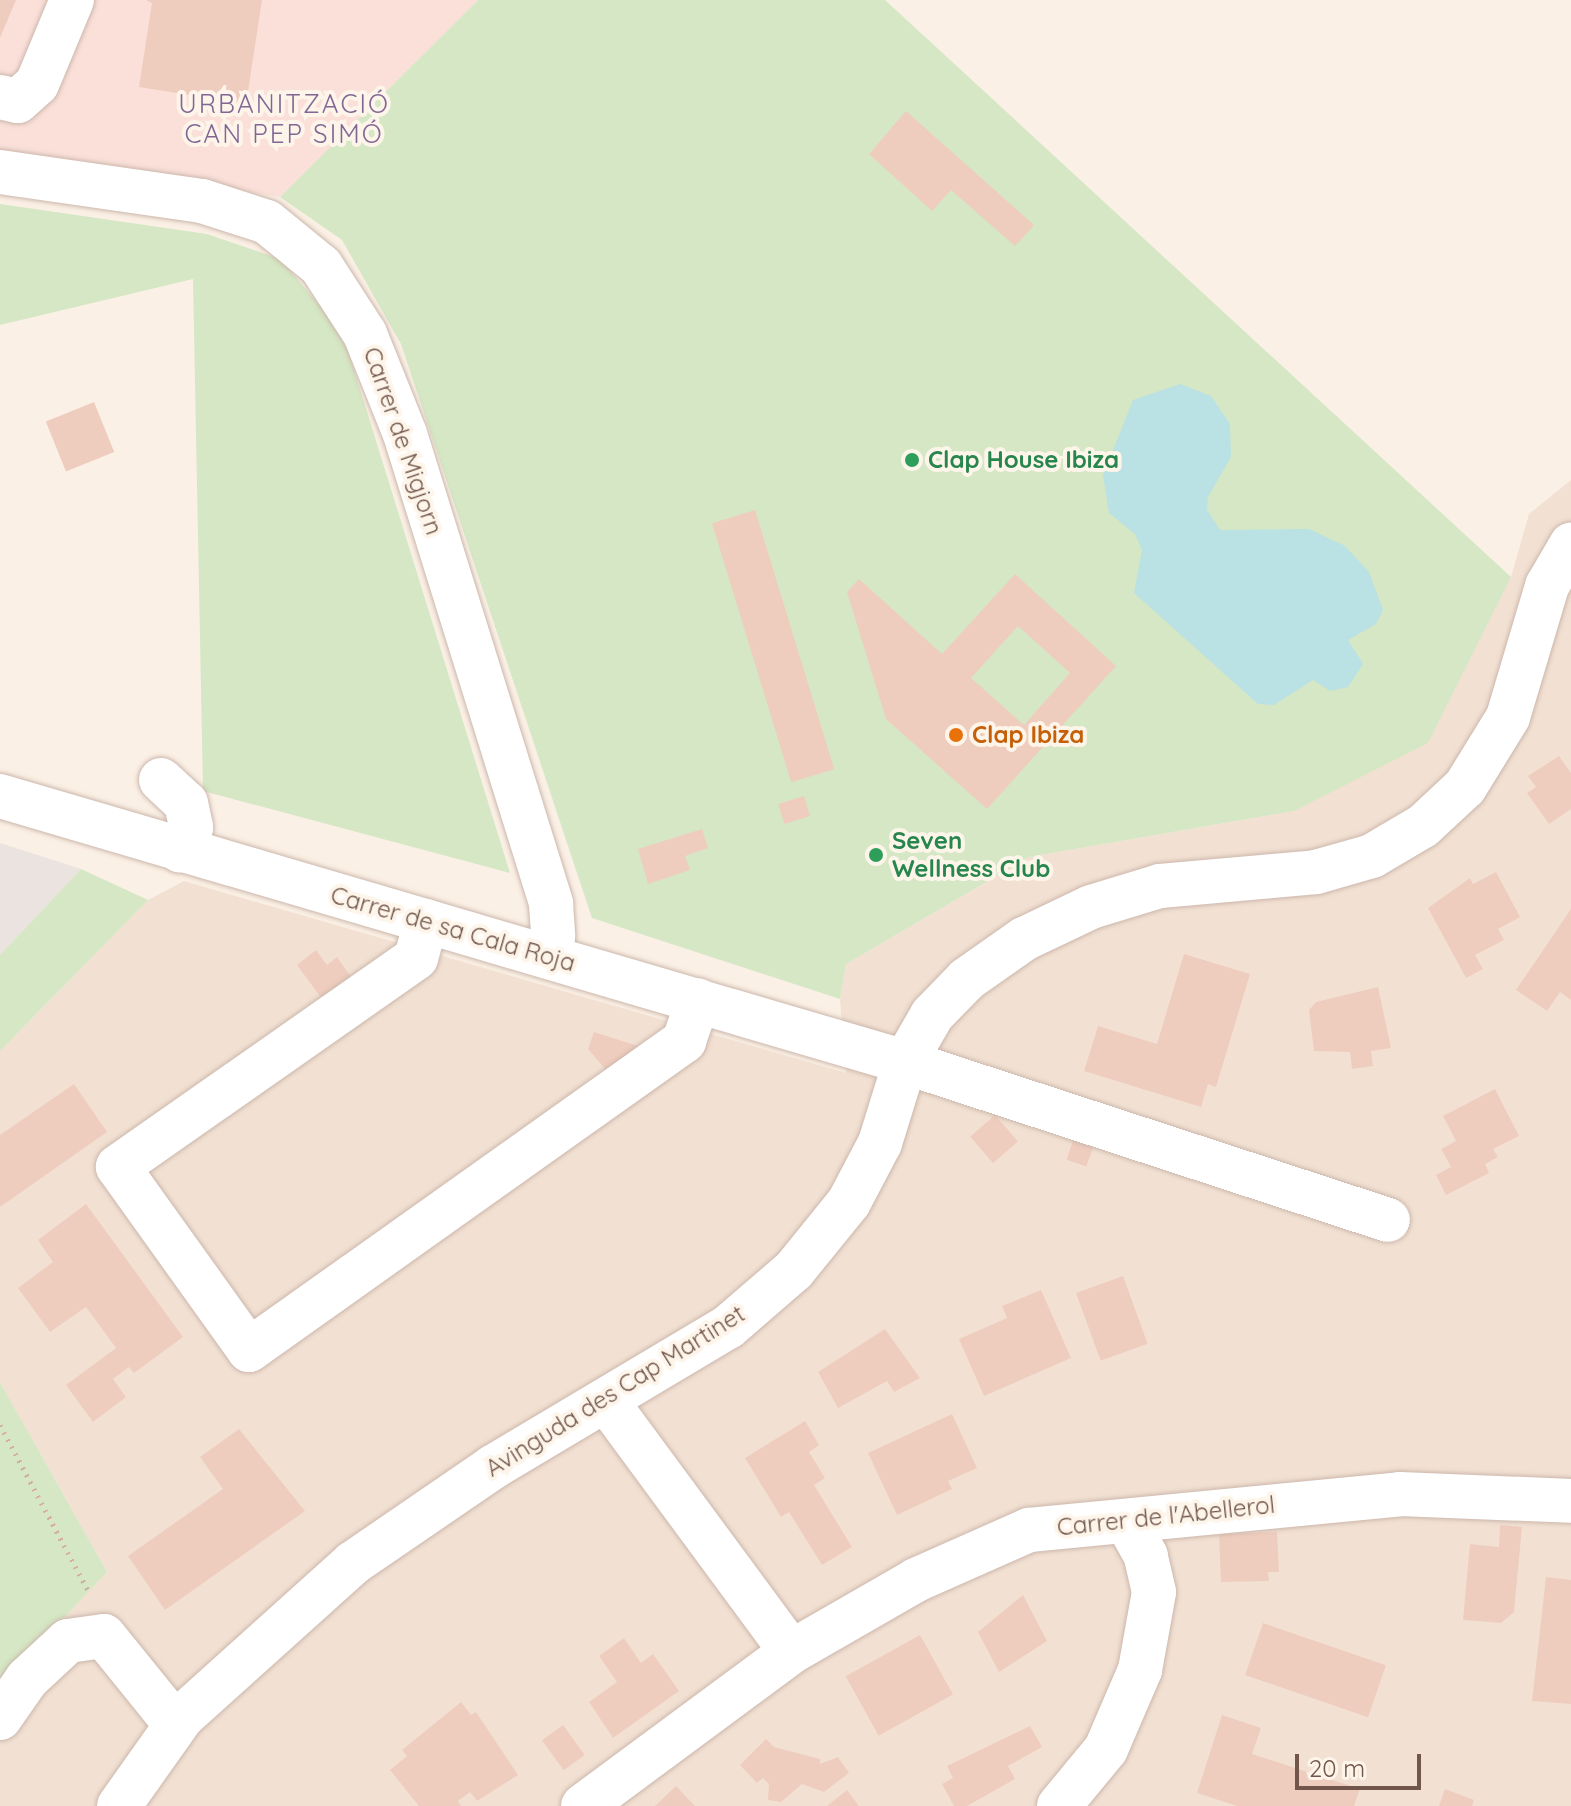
<!DOCTYPE html>
<meta charset="utf-8">
<style>
body{margin:0}
#map{position:relative;width:1571px;height:1806px;overflow:hidden;background:#fbf0e5;font-family:Quicksand,sans-serif}
div>[style]{position:absolute}
[style*='--x']{left:calc(var(--x)*1px);top:calc(var(--y)*1px);width:calc(var(--w)*1px);rotate:calc(var(--a)*1deg)}
.residential>*{inset:0;background:#f2e1d3}
.commercial>*{inset:0;background:#fae0d9}
.industrial>*{inset:0;background:#ebe3df}
.green>*{inset:0;background:#d5e7c4}
.water>*{inset:0;background:#bae1e3}
.building>*{inset:0;background:#efcdbe;transform-origin:0 0}
.path>*{height:5px;margin-top:-2.5px;transform-origin:0;background:repeating-linear-gradient(90deg,#d3b0a1 0 2px,transparent 0 8px)}
.roads{filter:drop-shadow(0 0 2px #ccb7ac) drop-shadow(0 0 2px #ccb7ac)}
.minor>*{height:44px;margin:-22px;padding:0 22px;transform-origin:22px;border-radius:22px;background:#fff}
.dots>*{width:22px;height:22px;translate:-50% -50%;box-sizing:border-box;border:4px solid #fef5ea;border-radius:50%}
span{translate:-50% -50%;white-space:nowrap;text-align:center;line-height:1.15;-webkit-text-stroke:8px #fef5ea;paint-order:stroke}
.street-label{font-size:24px;color:#72564b}
.leisure-label{font-size:24px;color:#27864d;font-weight:700}
.left{translate:0 -50%;text-align:left}
.food-label{font-size:24px;color:#c56008;font-weight:700}
.neighbourhood-label{font-size:26px;color:#826795;letter-spacing:2px}
.scale{position:absolute;left:1295px;top:1754px;width:126px;height:36px;box-sizing:border-box;border:4px solid #72564b;border-top:0;padding-left:10px;font-size:24px;line-height:28px;white-space:nowrap;color:#72564b;-webkit-text-stroke:6px #fef5ea;paint-order:stroke}
</style>
<div id="map">
<div class="residential">
<i style="clip-path:polygon(1571px 480px,1571px 1806px,0 1806px,0 1686px,107px 1572px,0 1382px,0 1051px,148px 900px,184px 881px,846px 1073px,840px 999px,846px 964px,1029px 857px,1294px 811px,1511px 577px,1529px 514px)"></i>
</div>
<div class="commercial">
<i style="clip-path:polygon(0 0,478px 0,280px 197px,0 152px)"></i>
</div>
<div class="industrial">
<i style="clip-path:polygon(0 843px,81px 869px,0 955px)"></i>
</div>
<div class="green">
<i style="clip-path:polygon(478px 0,885px 0,1511px 577px,1428px 743px,1294px 811px,1029px 857px,846px 964px,840px 999px,592px 918px,401px 344px,342px 240px,280px 197px)"></i>
<i style="clip-path:polygon(0 204px,207px 234px,280px 259px,342px 331px,510px 873px,203px 791px,193px 279px,0 325px)"></i>
<i style="clip-path:polygon(81px 869px,148px 900px,0 1051px,0 955px)"></i>
<i style="clip-path:polygon(0 1382px,107px 1572px,0 1686px)"></i>
</div>
<div class="water">
<i style="clip-path:polygon(1180px 384px,1211px 396px,1230px 424px,1231px 457px,1208px 497px,1207px 510px,1220px 530px,1309px 529px,1345px 546px,1369px 572px,1383px 610px,1376px 624px,1348px 640px,1363px 664px,1348px 687px,1330px 691px,1313px 680px,1274px 705px,1258px 704px,1134px 593px,1142px 550px,1135px 534px,1109px 513px,1103px 475px,1133px 400px)"></i>
</div>
<div class="building">
<i style="clip-path:polygon(0 0,16px 0,0 38px)"></i>
<i style="clip-path:polygon(146px 0,262px 0,246px 104px,139px 87px,152px 3px)"></i>
<i style="clip-path:polygon(906px 111px,1034px 225px,1015px 246px,951px 190px,932px 211px,869px 154px)"></i>
<i style="left:94px;top:402px;width:54px;height:52px;rotate:68deg"></i>
<i style="left:755px;top:510px;width:271px;height:45px;rotate:73deg"></i>
<i style="clip-path:polygon(evenodd,1015px 574px,1116px 666px,987px 809px,886px 719px,847px 592px,859px 579px,942px 654px,1015px 574px,1018px 626px,1070px 673px,1024px 725px,971px 678px,1018px 626px)"></i>
<i style="clip-path:polygon(1559px 756px,1571px 773px,1571px 809px,1549px 824px,1527px 793px,1536px 787px,1528px 776px)"></i>
<i style="left:804px;top:796px;width:21px;height:27px;rotate:73deg"></i>
<i style="clip-path:polygon(702px 829px,708px 848px,685px 856px,690px 870px,648px 884px,638px 849px)"></i>
<i style="clip-path:polygon(1496px 872px,1520px 917px,1498px 929px,1504px 940px,1475px 955px,1483px 969px,1466px 978px,1428px 908px,1470px 878px,1473px 884px)"></i>
<i style="clip-path:polygon(1571px 909px,1571px 1000px,1560px 992px,1547px 1011px,1516px 990px)"></i>
<i style="clip-path:polygon(316px 950px,327px 965px,337px 957px,351px 977px,322px 999px,297px 965px)"></i>
<i style="clip-path:polygon(1184px 954px,1250px 974px,1216px 1087px,1208px 1084px,1201px 1107px,1084px 1071px,1098px 1026px,1157px 1044px)"></i>
<i style="clip-path:polygon(1378px 987px,1391px 1048px,1371px 1051px,1373px 1066px,1352px 1069px,1350px 1052px,1314px 1051px,1309px 1010px,1316px 1002px)"></i>
<i style="clip-path:polygon(594px 1032px,638px 1046px,606px 1070px,588px 1049px)"></i>
<i style="clip-path:polygon(74px 1084px,107px 1132px,0 1207px,0 1135px)"></i>
<i style="clip-path:polygon(1495px 1089px,1519px 1136px,1493px 1149px,1498px 1157px,1485px 1164px,1489px 1173px,1446px 1195px,1436px 1175px,1451px 1167px,1441px 1149px,1456px 1141px,1443px 1116px)"></i>
<i style="left:995px;top:1115px;width:35px;height:33px;rotate:49deg"></i>
<i style="left:1074px;top:1138px;width:21px;height:23px;rotate:19deg"></i>
<i style="clip-path:polygon(86px 1204px,183px 1337px,134px 1373px,129px 1367px,113px 1379px,126px 1397px,93px 1422px,66px 1385px,116px 1348px,86px 1307px,50px 1332px,18px 1288px,53px 1262px,38px 1240px)"></i>
<i style="left:1123px;top:1276px;width:72px;height:50px;rotate:70deg"></i>
<i style="clip-path:polygon(1041px 1290px,1071px 1358px,984px 1396px,959px 1339px,1007px 1318px,1002px 1306px)"></i>
<i style="clip-path:polygon(885px 1329px,920px 1378px,894px 1392px,887px 1381px,838px 1408px,818px 1372px)"></i>
<i style="clip-path:polygon(952px 1414px,977px 1468px,948px 1481px,952px 1489px,897px 1515px,868px 1453px)"></i>
<i style="clip-path:polygon(805px 1421px,819px 1445px,809px 1452px,825px 1478px,814px 1485px,852px 1547px,822px 1565px,789px 1512px,781px 1517px,745px 1458px)"></i>
<i style="clip-path:polygon(239px 1429px,305px 1511px,165px 1610px,128px 1556px,223px 1489px,200px 1457px)"></i>
<i style="clip-path:polygon(1500px 1525px,1522px 1527px,1514px 1612px,1501px 1623px,1463px 1620px,1470px 1544px,1499px 1547px)"></i>
<i style="clip-path:polygon(1277px 1532px,1279px 1572px,1268px 1572px,1269px 1581px,1221px 1582px,1219px 1534px)"></i>
<i style="clip-path:polygon(1546px 1577px,1571px 1580px,1571px 1704px,1532px 1701px)"></i>
<i style="clip-path:polygon(1023px 1595px,1047px 1641px,999px 1672px,978px 1632px)"></i>
<i style="left:1263px;top:1623px;width:130px;height:55px;rotate:19deg"></i>
<i style="left:920px;top:1635px;width:68px;height:85px;rotate:61deg"></i>
<i style="clip-path:polygon(624px 1638px,641px 1663px,653px 1654px,679px 1691px,613px 1738px,589px 1702px,617px 1682px,599px 1656px)"></i>
<i style="clip-path:polygon(461px 1702px,471px 1715px,476px 1712px,518px 1775px,477px 1801px,470px 1792px,458px 1801px,461px 1806px,419px 1806px,390px 1770px,407px 1756px,402px 1750px)"></i>
<i style="clip-path:polygon(1222px 1715px,1261px 1728px,1252px 1754px,1360px 1789px,1354px 1806px,1237px 1806px,1197px 1793px)"></i>
<i style="left:563px;top:1725px;width:37px;height:26px;rotate:54deg"></i>
<i style="clip-path:polygon(1030px 1726px,1042px 1747px,1008px 1766px,1015px 1779px,967px 1806px,954px 1806px,942px 1784px,953px 1778px,947px 1766px)"></i>
<i style="clip-path:polygon(766px 1739px,774px 1747px,820px 1759px,820px 1764px,838px 1757px,849px 1773px,824px 1792px,802px 1784px,781px 1802px,768px 1800px,769px 1784px,763px 1778px,757px 1783px,740px 1765px)"></i>
<i style="clip-path:polygon(676px 1786px,695px 1806px,655px 1806px)"></i>
<i style="clip-path:polygon(1445px 1789px,1474px 1800px,1472px 1806px,1439px 1806px)"></i>
<i style="clip-path:polygon(847px 1790px,859px 1806px,827px 1806px)"></i>
</div>
<div class="path">
<i style="--x:0;--y:1425;--w:191;--a:62"></i>
</div>
<div class="roads">
<div class="minor">
<i style="--x:0;--y:97;--w:18;--a:13"></i>
<i style="--x:18;--y:101;--w:25;--a:-42"></i>
<i style="--x:37;--y:84;--w:91;--a:-67.4"></i>
<i style="--x:0;--y:172;--w:204;--a:8.2"></i>
<i style="--x:202;--y:201;--w:68;--a:17.9"></i>
<i style="--x:267;--y:222;--w:70;--a:39.2"></i>
<i style="--x:321;--y:266;--w:81;--a:57.1"></i>
<i style="--x:365;--y:334;--w:108;--a:68.2"></i>
<i style="--x:405;--y:434;--w:492;--a:72.7"></i>
<i style="--x:551;--y:904;--w:32;--a:86"></i>
<i style="--x:553;--y:936;--w:19;--a:111"></i>
<i style="--x:161;--y:780;--w:34;--a:43"></i>
<i style="--x:186;--y:803;--w:25;--a:78"></i>
<i style="--x:191;--y:827;--w:26;--a:115"></i>
<i style="--x:0;--y:796;--w:943;--a:16.38"></i>
<i style="--x:905;--y:1062;--w:508;--a:18.11"></i>
<i style="--x:426;--y:921;--w:38;--a:105"></i>
<i style="--x:416;--y:958;--w:364;--a:145"></i>
<i style="--x:118;--y:1167;--w:225;--a:54.4"></i>
<i style="--x:249;--y:1350;--w:534;--a:-35.39"></i>
<i style="--x:684;--y:1041;--w:43;--a:-71.1"></i>
<i style="--x:607;--y:1402;--w:310;--a:53.6"></i>
<i style="--x:0;--y:1718;--w:47;--a:-55.3"></i>
<i style="--x:27;--y:1679;--w:56;--a:-42.8"></i>
<i style="--x:68;--y:1641;--w:36;--a:-8"></i>
<i style="--x:104;--y:1636;--w:114;--a:51"></i>
<i style="--x:119;--y:1806;--w:109;--a:-54.7"></i>
<i style="--x:182;--y:1717;--w:230;--a:-42"></i>
<i style="--x:353;--y:1563;--w:170;--a:-34.4"></i>
<i style="--x:493;--y:1467;--w:274;--a:-30.8"></i>
<i style="--x:728;--y:1327;--w:87;--a:-40.8"></i>
<i style="--x:794;--y:1270;--w:87;--a:-51"></i>
<i style="--x:849;--y:1202;--w:67;--a:-62.3"></i>
<i style="--x:880;--y:1143;--w:85;--a:-72.8"></i>
<i style="--x:905;--y:1062;--w:54;--a:-60.1"></i>
<i style="--x:932;--y:1015;--w:50;--a:-45.8"></i>
<i style="--x:967;--y:979;--w:70;--a:-35.1"></i>
<i style="--x:1024;--y:939;--w:74;--a:-25.5"></i>
<i style="--x:1091;--y:907;--w:72;--a:-16.9"></i>
<i style="--x:1160;--y:886;--w:157;--a:-5.1"></i>
<i style="--x:1316;--y:872;--w:58;--a:-15.9"></i>
<i style="--x:1372;--y:856;--w:59;--a:-30.5"></i>
<i style="--x:1423;--y:826;--w:57;--a:-42.9"></i>
<i style="--x:1465;--y:787;--w:82;--a:-58.4"></i>
<i style="--x:1508;--y:717;--w:137;--a:-73.4"></i>
<i style="--x:1547;--y:586;--w:48;--a:-59.7"></i>
<i style="--x:583;--y:1806;--w:259;--a:-36.5"></i>
<i style="--x:791;--y:1652;--w:144;--a:-29.9"></i>
<i style="--x:916;--y:1580;--w:124;--a:-23.9"></i>
<i style="--x:1029;--y:1530;--w:373;--a:-5.5"></i>
<i style="--x:1400;--y:1494;--w:171;--a:2.3"></i>
<i style="--x:1059;--y:1806;--w:74;--a:-50.5"></i>
<i style="--x:1106;--y:1749;--w:86;--a:-66.7"></i>
<i style="--x:1140;--y:1670;--w:79;--a:-79.8"></i>
<i style="--x:1154;--y:1592;--w:37;--a:-103"></i>
<i style="--x:1146;--y:1556;--w:38;--a:-119"></i>
</div>
</div>
<div class="dots">
<i style="left:912px;top:460px;background:#2e9e5b"></i>
<i style="left:956px;top:735px;background:#e8710a"></i>
<i style="left:876px;top:855px;background:#2e9e5b"></i>
</div>
<div class="street-label">
<span style="left:403px;top:441px;rotate:71deg">Carrer de Migjorn</span>
<span style="left:453px;top:929px;rotate:16deg">Carrer de sa Cala Roja</span>
<span style="left:615px;top:1391px;rotate:-32deg">Avinguda des Cap Martinet</span>
<span style="left:1166px;top:1516px;rotate:-6deg">Carrer de l'Abellerol</span>
</div>
<div class="leisure-label">
<span class="left" style="left:928px;top:460px">Clap House Ibiza</span>
<span class="left" style="left:892px;top:855px">Seven<br>Wellness Club</span>
</div>
<div class="food-label">
<span class="left" style="left:972px;top:735px">Clap Ibiza</span>
</div>
<div class="neighbourhood-label">
<span style="left:284px;top:119px">URBANITZACIÓ<br>CAN PEP SIMÓ</span>
</div>
<div class="scale">20 m</div>
</div>
